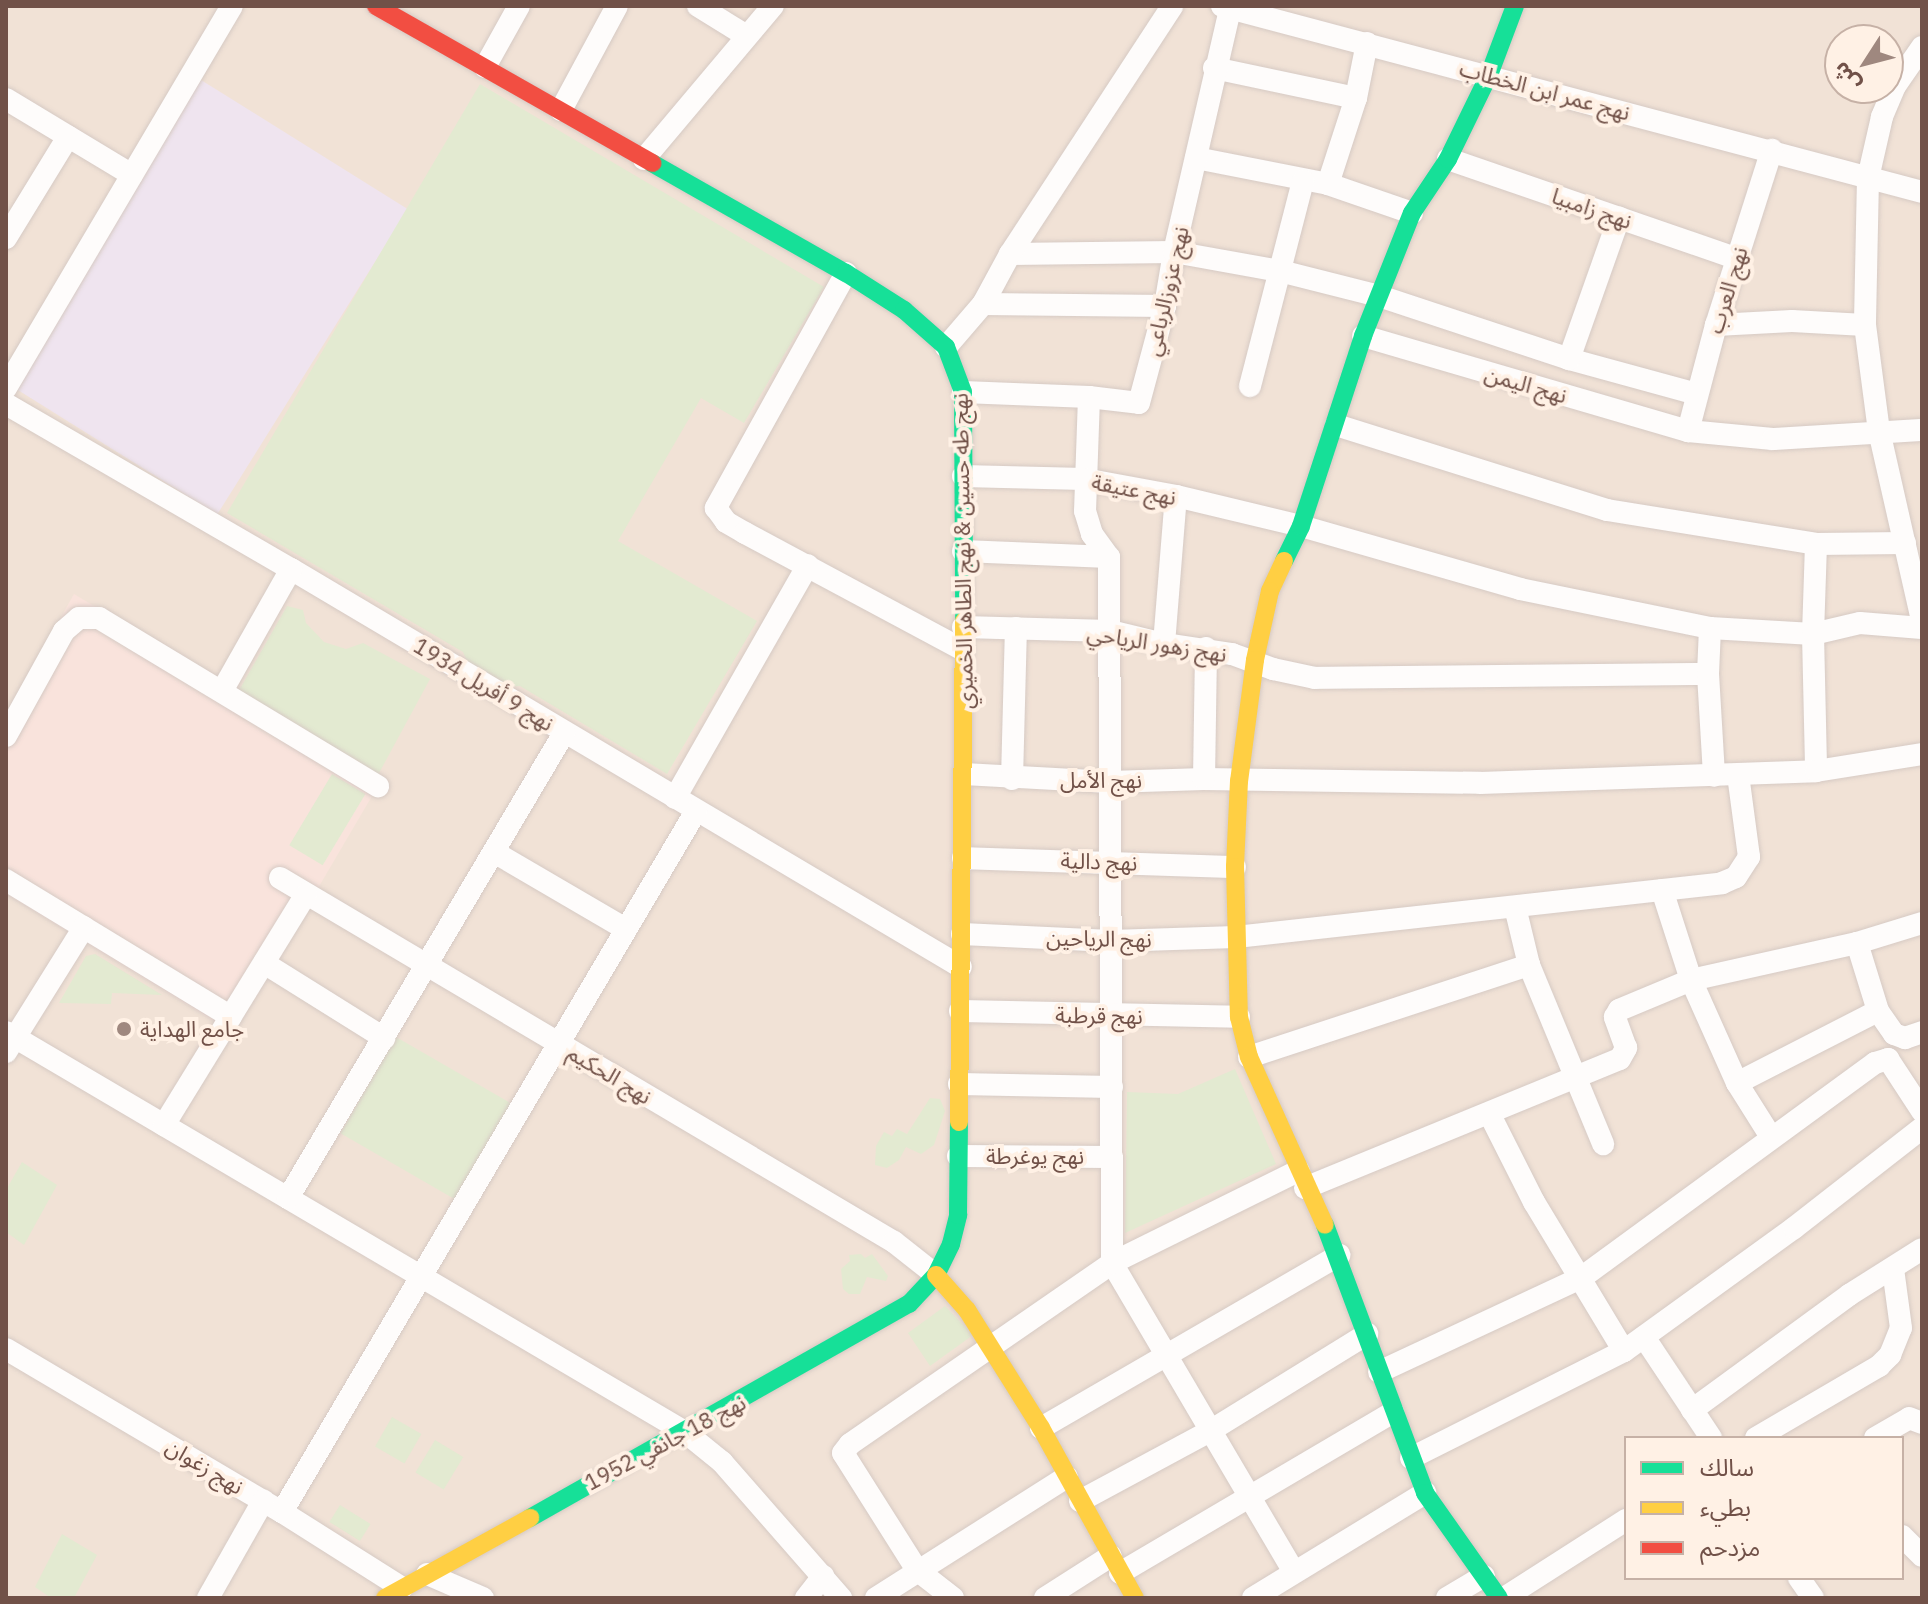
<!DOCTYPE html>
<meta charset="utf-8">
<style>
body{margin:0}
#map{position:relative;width:1928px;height:1604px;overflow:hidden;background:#f5ede6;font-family:"IBM Plex Sans","Noto Sans Arabic",sans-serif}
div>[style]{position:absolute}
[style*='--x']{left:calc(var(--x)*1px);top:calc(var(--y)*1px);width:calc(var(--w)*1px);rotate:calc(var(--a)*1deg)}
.residential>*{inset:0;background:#f1e2d6}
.commercial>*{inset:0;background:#f9e3dc}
.education>*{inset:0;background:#efe4ef;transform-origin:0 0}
.green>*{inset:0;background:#e3ead1;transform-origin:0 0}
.roads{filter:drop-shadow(0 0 2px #d6cac4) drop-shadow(0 0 2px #d6cac4)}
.street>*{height:22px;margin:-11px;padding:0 11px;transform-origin:11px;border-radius:11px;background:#fefcfb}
.fast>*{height:18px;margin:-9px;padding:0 9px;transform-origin:9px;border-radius:9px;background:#16e098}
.slow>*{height:18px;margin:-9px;padding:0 9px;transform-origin:9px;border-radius:9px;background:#ffcf43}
.jam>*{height:18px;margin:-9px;padding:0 9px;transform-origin:9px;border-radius:9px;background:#f24e42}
.dots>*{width:22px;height:22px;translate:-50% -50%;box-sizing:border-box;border:4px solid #fff1e5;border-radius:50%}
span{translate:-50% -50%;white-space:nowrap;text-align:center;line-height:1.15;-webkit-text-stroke:8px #fff1e5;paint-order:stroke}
.street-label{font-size:22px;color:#715148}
.poi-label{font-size:22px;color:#715148}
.left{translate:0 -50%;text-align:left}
.frame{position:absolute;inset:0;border:8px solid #715148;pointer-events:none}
.legend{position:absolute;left:1624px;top:1436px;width:280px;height:144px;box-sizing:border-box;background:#fff1e5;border:2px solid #c6b1a6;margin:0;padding:10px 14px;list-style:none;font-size:24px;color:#715148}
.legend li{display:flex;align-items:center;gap:16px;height:40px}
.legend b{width:40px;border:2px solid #c6b1a6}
.north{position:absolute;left:1824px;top:24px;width:80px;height:80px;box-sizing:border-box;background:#fff1e5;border:2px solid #c6b1a6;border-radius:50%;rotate:234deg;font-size:22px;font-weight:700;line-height:32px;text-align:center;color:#715148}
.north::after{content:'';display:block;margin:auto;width:28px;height:36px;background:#9f887f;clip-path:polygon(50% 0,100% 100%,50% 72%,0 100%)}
</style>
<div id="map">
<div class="residential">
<i style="clip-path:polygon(evenodd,6px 6px,1922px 6px,1922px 1598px,6px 1598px,6px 6px,1840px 40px,1888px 40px,1888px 88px,1840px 88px,1840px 40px,6px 6px,1626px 1438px,1902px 1438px,1902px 1578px,1626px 1578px,1626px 1438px)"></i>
</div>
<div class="commercial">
<i style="clip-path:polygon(74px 594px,382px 779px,233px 1033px,6px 894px,6px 715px)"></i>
</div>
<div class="education">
<i style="left:201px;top:80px;width:244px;height:360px;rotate:32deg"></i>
</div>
<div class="green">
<i style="clip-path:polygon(480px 84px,824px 287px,744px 423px,701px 398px,618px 541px,757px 621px,667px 774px,520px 686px,510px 687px,467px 661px,463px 652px,227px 513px)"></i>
<i style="clip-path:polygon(287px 606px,303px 610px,306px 623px,324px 642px,346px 649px,363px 643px,430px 679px,378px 775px,238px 692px)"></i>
<i style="left:332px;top:774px;width:39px;height:83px;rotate:31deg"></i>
<i style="clip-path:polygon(95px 954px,162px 995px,112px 993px,111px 1004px,59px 1003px,86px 956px)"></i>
<i style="left:396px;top:1037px;width:137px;height:111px;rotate:30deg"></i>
<i style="clip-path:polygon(1235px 1069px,1276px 1164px,1125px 1233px,1127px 1092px,1178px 1094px)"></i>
<i style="clip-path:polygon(930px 1098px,940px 1099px,945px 1111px,934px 1145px,921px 1154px,906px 1147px,899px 1160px,887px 1168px,875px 1165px,876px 1146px,884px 1132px,892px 1136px,897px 1129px,907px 1134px)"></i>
<i style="clip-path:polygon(22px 1162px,57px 1185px,24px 1245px,6px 1232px,6px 1190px)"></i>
<i style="clip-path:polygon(861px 1254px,865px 1258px,872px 1254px,888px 1276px,886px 1281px,867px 1277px,860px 1294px,849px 1294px,843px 1289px,841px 1269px,850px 1261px,849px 1255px)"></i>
<i style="clip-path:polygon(945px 1306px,973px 1335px,930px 1366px,908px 1333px)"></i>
<i style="left:392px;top:1417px;width:34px;height:34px;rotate:30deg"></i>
<i style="left:435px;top:1440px;width:33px;height:38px;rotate:31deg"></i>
<i style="left:340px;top:1505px;width:36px;height:20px;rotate:32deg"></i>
<i style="clip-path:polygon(62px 1534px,97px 1555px,74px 1598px,51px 1598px,35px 1587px)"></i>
</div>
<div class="roads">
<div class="street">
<i style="--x:698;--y:6;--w:55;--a:31.7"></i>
<i style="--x:1222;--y:6;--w:724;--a:14.88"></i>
<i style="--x:1922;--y:47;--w:47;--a:124.7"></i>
<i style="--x:1895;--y:86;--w:34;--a:113"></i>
<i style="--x:1882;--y:117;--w:63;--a:102.9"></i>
<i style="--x:1868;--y:178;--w:147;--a:91.2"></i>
<i style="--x:1865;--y:325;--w:107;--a:82.5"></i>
<i style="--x:1879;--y:431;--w:194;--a:77.2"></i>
<i style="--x:485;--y:67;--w:70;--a:-60.9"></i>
<i style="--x:1214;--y:68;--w:145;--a:11.9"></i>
<i style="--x:6;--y:99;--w:147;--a:31.1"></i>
<i style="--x:561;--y:110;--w:118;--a:-61.7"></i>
<i style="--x:1196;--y:158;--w:135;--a:11.1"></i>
<i style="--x:1328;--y:184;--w:89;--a:19"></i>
<i style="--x:644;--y:159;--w:200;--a:-49.9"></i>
<i style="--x:1448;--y:159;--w:305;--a:19"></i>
<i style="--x:1328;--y:184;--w:90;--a:-72"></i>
<i style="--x:1356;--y:98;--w:56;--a:-78.7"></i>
<i style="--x:6;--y:238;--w:119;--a:-58.5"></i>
<i style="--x:1010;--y:254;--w:164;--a:-0.7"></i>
<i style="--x:1174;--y:252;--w:108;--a:10.2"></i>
<i style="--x:1280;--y:271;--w:102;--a:14.2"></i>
<i style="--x:1379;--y:296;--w:200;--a:18.3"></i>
<i style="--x:1569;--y:359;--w:133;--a:15.3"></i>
<i style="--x:846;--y:273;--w:269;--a:119"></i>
<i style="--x:716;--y:508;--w:17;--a:54"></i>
<i style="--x:726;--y:522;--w:22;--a:30"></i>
<i style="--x:745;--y:533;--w:247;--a:28.2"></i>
<i style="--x:983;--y:304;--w:182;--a:0.6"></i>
<i style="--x:1716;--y:325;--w:76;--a:-3"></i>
<i style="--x:1792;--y:321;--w:73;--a:3.1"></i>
<i style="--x:1363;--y:336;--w:339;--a:16.3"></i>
<i style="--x:1688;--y:431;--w:85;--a:5.4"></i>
<i style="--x:1773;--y:439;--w:149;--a:-3.5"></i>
<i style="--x:946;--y:347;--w:57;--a:-49.3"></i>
<i style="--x:983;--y:304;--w:57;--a:-61.6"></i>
<i style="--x:1010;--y:254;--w:296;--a:-56.8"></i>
<i style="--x:1569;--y:359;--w:150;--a:-70.5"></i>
<i style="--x:1250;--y:386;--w:212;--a:-75.5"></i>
<i style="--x:6;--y:388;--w:444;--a:-59.4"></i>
<i style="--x:963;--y:392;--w:126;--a:2.3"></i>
<i style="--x:1089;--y:397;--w:50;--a:6.8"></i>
<i style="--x:1139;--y:403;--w:100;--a:-75"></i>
<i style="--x:1165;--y:306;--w:55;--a:-80.5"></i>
<i style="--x:1174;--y:252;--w:253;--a:-77"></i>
<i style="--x:1089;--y:397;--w:114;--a:92"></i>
<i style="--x:1085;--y:511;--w:24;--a:73"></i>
<i style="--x:1092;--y:534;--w:29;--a:54"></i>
<i style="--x:1109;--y:557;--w:706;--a:89.76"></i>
<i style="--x:1112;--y:1263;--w:359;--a:59.5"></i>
<i style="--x:6;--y:404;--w:329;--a:30.1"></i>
<i style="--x:291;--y:569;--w:779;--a:30.71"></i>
<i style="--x:1336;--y:425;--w:284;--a:17.4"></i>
<i style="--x:1607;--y:510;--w:212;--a:9.2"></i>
<i style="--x:1816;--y:544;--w:89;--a:-0.6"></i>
<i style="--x:1688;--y:431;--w:110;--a:-75.2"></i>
<i style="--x:1716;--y:325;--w:184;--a:-72.3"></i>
<i style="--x:963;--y:476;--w:121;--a:1.4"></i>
<i style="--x:1084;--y:479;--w:94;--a:10.5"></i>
<i style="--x:1176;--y:496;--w:129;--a:13.5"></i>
<i style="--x:1301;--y:526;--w:228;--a:16"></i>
<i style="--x:1520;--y:589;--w:194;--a:11.6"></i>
<i style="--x:1710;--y:628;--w:103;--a:3.3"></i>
<i style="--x:1813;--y:634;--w:48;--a:-13.2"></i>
<i style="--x:1860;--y:623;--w:62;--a:4.6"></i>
<i style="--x:1816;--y:544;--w:90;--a:91.9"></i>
<i style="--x:1813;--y:634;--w:137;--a:88.7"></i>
<i style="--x:963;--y:551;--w:146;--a:2.4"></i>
<i style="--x:963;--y:627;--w:147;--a:1.6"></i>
<i style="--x:1110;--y:631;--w:56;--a:13.5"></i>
<i style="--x:1164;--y:644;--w:69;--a:8.4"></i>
<i style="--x:1232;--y:654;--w:44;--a:20.1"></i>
<i style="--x:1273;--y:669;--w:43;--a:12.1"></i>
<i style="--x:1315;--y:678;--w:393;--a:-0.6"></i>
<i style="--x:1710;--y:628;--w:46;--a:92.5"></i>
<i style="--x:1708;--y:674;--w:102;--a:86.6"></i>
<i style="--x:1164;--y:644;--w:148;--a:-85.4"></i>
<i style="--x:222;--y:691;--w:140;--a:-60.5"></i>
<i style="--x:6;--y:736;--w:120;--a:-61.1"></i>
<i style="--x:64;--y:631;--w:20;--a:-41"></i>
<i style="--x:79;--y:618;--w:20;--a:0"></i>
<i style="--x:99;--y:618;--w:326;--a:31.1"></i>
<i style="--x:964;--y:774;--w:146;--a:3.1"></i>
<i style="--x:1110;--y:782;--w:94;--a:-1.8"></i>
<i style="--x:1204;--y:779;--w:276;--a:0.8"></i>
<i style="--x:1480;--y:783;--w:336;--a:-2"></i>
<i style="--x:1816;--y:771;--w:107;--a:-9.1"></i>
<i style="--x:1012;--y:779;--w:151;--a:-88.5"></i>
<i style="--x:1204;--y:779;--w:131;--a:-89.1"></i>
<i style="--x:675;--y:798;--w:268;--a:-60.3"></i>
<i style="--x:494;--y:852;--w:153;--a:30.3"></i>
<i style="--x:963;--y:858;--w:272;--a:1.9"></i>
<i style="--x:280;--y:878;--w:714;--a:30.66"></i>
<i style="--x:894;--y:1242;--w:53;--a:38.2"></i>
<i style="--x:6;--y:880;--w:263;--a:31.3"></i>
<i style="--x:1662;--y:890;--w:95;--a:72.1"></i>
<i style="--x:1691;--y:980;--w:113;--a:65.9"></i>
<i style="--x:1737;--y:1083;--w:64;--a:57.8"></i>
<i style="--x:1515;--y:907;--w:60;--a:76.4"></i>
<i style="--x:1529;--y:965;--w:194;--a:67.5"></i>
<i style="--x:962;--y:934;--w:149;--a:2.7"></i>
<i style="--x:1111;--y:941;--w:125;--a:-1.8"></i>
<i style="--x:1236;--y:937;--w:489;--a:-6.3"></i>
<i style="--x:1722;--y:883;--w:15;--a:-23"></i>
<i style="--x:1736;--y:877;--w:24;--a:-57"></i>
<i style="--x:1749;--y:857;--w:83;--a:-97.6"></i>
<i style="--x:1857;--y:943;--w:71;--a:72.8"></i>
<i style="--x:1878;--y:1011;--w:28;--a:55"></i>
<i style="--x:1894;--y:1034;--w:12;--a:20"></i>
<i style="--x:1905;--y:1038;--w:18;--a:-19"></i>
<i style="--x:264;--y:963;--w:142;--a:32"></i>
<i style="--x:960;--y:1011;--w:279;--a:1.2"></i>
<i style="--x:6;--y:1032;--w:788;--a:30.5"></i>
<i style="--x:685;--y:1432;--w:48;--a:39"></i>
<i style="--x:722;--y:1462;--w:181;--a:48.8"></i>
<i style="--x:6;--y:1052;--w:147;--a:-58"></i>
<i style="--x:1249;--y:1057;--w:295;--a:-18.2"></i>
<i style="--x:1737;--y:1083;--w:158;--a:-27.1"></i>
<i style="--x:959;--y:1084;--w:153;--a:1.1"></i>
<i style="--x:1489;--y:1113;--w:100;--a:63.2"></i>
<i style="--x:1534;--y:1202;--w:174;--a:58.9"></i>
<i style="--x:164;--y:1125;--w:271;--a:-58.4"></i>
<i style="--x:958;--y:1156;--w:154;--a:0.4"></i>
<i style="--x:1305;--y:1188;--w:340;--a:-22.3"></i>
<i style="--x:1620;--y:1059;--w:13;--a:-61"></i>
<i style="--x:1626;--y:1048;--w:33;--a:-110"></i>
<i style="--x:1615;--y:1017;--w:8;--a:-60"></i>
<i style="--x:1619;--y:1010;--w:78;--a:-22.6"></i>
<i style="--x:1691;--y:980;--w:170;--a:-12.6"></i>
<i style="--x:1857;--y:943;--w:68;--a:-17.1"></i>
<i style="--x:288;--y:1198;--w:541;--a:-59.31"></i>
<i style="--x:1644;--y:1337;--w:121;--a:56.4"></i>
<i style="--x:6;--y:1349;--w:321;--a:30.6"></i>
<i style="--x:282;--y:1512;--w:142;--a:32.3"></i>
<i style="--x:1379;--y:1372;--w:223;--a:-25"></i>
<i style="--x:1581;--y:1278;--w:364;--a:-36.2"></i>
<i style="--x:1875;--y:1063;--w:14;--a:-17"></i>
<i style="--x:1888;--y:1059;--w:62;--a:56.8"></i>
<i style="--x:1692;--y:1410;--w:195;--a:-36.2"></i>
<i style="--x:1849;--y:1295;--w:86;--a:-32.2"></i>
<i style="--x:1041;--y:1428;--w:345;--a:-30.1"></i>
<i style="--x:1756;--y:1438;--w:143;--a:-30.3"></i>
<i style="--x:1879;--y:1366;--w:16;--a:-45"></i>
<i style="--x:1890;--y:1355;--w:29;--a:-68"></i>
<i style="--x:1901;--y:1328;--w:60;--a:-97.7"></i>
<i style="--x:1875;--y:1438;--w:39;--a:-30"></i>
<i style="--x:1909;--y:1418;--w:14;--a:21"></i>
<i style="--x:1411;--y:1458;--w:238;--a:-26.7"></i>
<i style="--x:1624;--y:1351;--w:210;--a:-35.9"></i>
<i style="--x:1794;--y:1228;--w:162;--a:-38"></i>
<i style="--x:1080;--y:1501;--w:148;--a:-28.3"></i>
<i style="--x:1210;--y:1431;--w:185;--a:-31.7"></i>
<i style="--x:282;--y:1512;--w:814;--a:-59.43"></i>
<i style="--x:1902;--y:1536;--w:28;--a:45"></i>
<i style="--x:1120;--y:1573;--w:317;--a:-30.5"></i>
<i style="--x:427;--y:1574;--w:61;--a:23.2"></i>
<i style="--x:1799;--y:1578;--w:24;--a:55"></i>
<i style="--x:208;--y:1598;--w:112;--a:-60.4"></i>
<i style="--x:806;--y:1598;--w:28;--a:-52"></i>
<i style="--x:876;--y:1598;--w:226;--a:-32.4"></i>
<i style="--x:953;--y:1598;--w:46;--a:-142.1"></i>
<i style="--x:917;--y:1570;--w:138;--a:-122.3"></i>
<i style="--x:843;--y:1453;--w:11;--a:-52"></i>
<i style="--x:850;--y:1444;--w:318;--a:-34.6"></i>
<i style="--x:1112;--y:1263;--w:208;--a:-26.3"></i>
<i style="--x:1045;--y:1598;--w:78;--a:-32.5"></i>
<i style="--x:1253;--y:1598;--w:202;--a:-31.4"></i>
<i style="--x:1447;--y:1598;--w:43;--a:-30.7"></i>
<i style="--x:1504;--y:1598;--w:145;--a:-32.6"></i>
</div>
<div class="fast">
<i style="--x:652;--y:163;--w:223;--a:29.6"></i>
<i style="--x:846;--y:273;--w:69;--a:32.5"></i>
<i style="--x:904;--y:310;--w:56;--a:41.4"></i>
<i style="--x:946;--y:347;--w:48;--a:69.3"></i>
<i style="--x:963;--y:392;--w:229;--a:89.7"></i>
<i style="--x:1284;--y:561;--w:39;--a:-64"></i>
<i style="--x:1301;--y:526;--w:200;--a:-71.9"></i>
<i style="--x:1363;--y:336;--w:132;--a:-68.3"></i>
<i style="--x:1412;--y:213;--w:65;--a:-56.3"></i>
<i style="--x:1448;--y:159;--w:93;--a:-64"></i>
<i style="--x:1489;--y:75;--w:74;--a:-69.4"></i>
<i style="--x:1325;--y:1225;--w:286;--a:69.5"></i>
<i style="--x:1425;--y:1493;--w:128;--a:54.8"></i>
<i style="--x:530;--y:1518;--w:435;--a:-29.5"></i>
<i style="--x:909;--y:1304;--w:40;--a:-47"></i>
<i style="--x:936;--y:1275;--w:34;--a:-64"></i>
<i style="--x:951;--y:1244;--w:30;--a:-76"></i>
<i style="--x:958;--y:1215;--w:93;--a:-89.4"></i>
</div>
<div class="slow">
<i style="--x:1284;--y:561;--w:33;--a:115"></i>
<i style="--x:1270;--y:591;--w:71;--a:102.3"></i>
<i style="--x:1255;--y:660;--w:122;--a:97.5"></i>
<i style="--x:1239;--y:781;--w:86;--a:92.7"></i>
<i style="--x:1235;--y:867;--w:150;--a:88.5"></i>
<i style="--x:1239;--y:1017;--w:41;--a:76"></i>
<i style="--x:1249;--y:1057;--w:184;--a:65.7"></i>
<i style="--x:959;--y:1122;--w:501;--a:-89.43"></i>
<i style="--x:936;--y:1275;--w:47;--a:48.5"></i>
<i style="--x:967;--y:1310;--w:139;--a:57.9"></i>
<i style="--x:1041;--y:1428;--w:194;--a:61.1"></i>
<i style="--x:385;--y:1598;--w:166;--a:-28.9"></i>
</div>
<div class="jam">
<i style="--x:376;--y:6;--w:318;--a:29.6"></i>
</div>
</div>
<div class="dots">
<i style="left:124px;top:1029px;background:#9f887f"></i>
</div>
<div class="street-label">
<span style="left:1545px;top:90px;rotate:15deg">نهج عمر ابن الخطاب</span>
<span style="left:1592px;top:208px;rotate:19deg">نهج زامبيا</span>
<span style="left:1727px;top:290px;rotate:-73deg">نهج العرب</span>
<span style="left:1166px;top:291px;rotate:-77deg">نهج عزوزالرباعي</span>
<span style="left:1526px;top:384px;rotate:16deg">نهج اليمن</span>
<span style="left:1134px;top:489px;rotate:11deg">نهج عتيقة</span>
<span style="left:962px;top:551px;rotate:-91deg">نهج طه حسين &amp; نهج الطاهر الخميري</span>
<span style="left:1157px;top:643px;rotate:9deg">نهج زهور الرياحي</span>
<span style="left:484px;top:684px;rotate:31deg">نهج 9 أفريل 1934</span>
<span style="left:1101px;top:780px">نهج الأمل</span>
<span style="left:1099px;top:861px;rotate:2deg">نهج دالية</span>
<span style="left:1099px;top:938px;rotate:1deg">نهج الرياحين</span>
<span style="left:1099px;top:1015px;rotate:1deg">نهج قرطبة</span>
<span style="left:610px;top:1074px;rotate:31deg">نهج الحكيم</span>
<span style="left:1035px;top:1156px">نهج يوغرطة</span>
<span style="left:665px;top:1442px;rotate:-28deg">نهج 18 جانفي 1952</span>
<span style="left:205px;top:1466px;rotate:31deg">نهج زغوان</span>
</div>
<div class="poi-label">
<span class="left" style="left:140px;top:1029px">جامع الهداية</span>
</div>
<div class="frame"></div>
<ul class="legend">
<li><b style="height:10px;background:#16e098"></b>سالك</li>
<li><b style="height:10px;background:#ffcf43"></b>بطيء</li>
<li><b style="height:10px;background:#f24e42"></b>مزدحم</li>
</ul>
<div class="north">ش</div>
</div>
